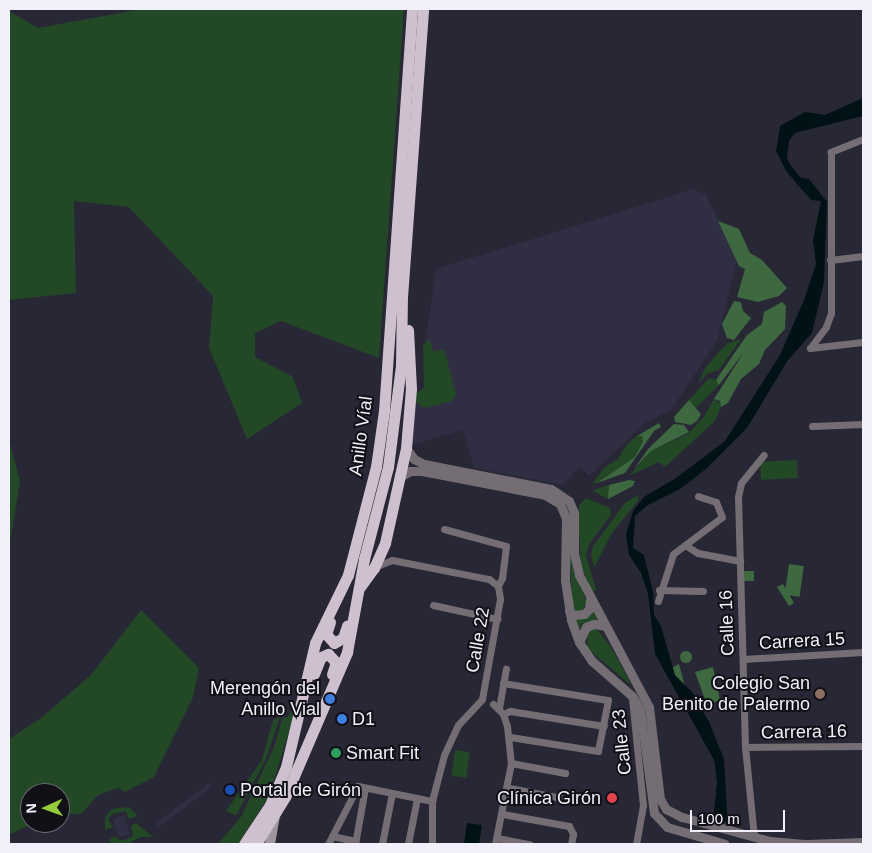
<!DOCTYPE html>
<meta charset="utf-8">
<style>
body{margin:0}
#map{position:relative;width:872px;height:853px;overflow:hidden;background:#282736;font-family:Helvetica,sans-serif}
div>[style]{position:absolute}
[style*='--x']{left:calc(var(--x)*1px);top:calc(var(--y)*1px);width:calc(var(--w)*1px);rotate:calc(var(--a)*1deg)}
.built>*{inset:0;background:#302e43;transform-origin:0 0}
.green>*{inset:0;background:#234825;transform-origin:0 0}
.forest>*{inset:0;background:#3e6940;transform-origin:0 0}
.round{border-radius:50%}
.water>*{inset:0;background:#001215;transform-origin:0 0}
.pier>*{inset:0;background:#282736}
.minor>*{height:7px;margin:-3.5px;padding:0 3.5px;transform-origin:3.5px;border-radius:3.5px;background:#746e74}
.tertiary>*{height:9px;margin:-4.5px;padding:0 4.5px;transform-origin:4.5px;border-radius:4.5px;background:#746e74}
.secondary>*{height:10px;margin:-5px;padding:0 5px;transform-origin:5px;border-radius:5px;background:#9f959f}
.trunk>*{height:11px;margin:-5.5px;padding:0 5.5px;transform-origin:5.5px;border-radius:5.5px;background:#cfc0cf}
.dots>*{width:14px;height:14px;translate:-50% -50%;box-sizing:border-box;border:2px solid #111017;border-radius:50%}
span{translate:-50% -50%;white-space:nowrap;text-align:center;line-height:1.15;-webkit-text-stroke:4px #111017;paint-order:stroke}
.street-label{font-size:18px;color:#f1f0fb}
.poi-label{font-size:18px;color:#f1f0fb}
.right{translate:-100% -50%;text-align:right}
.left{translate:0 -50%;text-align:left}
.frame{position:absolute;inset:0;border:10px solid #f1f0fb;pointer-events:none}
.north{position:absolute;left:20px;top:783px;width:50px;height:50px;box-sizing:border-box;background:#111017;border:1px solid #6b6a72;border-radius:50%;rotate:268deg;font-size:14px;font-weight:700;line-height:20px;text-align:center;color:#f1f0fb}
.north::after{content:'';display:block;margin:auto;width:18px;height:22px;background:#94cc3c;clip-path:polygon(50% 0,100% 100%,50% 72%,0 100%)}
.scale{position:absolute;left:690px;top:810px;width:95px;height:22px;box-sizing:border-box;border:2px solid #f1f0fb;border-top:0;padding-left:6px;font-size:15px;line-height:18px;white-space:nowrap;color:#f1f0fb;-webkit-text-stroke:4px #111017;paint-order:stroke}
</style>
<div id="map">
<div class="built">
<i style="clip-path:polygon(694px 189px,706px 195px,737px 259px,717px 341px,671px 410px,646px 422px,589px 476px,579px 467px,562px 485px,474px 468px,463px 430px,410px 445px,413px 402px,427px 392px,425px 346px,436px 269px)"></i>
<i style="left:209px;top:783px;width:5px;height:68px;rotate:53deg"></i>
<i style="clip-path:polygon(124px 815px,130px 834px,119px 837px,113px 820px)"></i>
</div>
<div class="green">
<i style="clip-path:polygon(142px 9px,404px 9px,379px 358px,281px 321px,255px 333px,255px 357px,293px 377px,302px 403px,247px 439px,209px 348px,213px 296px,129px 207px,74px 201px,76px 293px,9px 300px,9px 11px,38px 28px)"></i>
<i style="clip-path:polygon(430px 339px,433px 352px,444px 349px,456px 394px,454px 399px,449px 402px,425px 408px,415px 402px,414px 395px,424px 388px,423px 345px)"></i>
<i style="clip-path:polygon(741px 339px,719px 370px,707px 374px,698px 384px,706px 367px,718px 353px,728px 343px)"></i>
<i style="clip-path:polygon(709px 378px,719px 381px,719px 385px,697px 407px,692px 405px,689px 400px)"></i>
<i style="clip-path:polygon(714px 399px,722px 404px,715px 421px,665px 467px,659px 462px,629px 476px,651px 451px,688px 434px,703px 418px)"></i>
<i style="clip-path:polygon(637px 436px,642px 436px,643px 441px,635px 457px,597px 483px,592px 484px,605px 467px,618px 459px,627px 444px)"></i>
<i style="clip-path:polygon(9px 439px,20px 481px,9px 550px)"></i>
<i style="left:797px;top:460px;width:18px;height:37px;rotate:87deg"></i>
<i style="clip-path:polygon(609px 485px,608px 499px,593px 491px,596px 489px)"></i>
<i style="clip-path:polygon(638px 495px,638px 501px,612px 533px,594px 568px,591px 555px,593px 546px,625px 503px)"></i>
<i style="clip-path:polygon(586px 498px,610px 508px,611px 515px,590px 543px,586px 555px,596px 590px,592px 592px,581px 565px,579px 533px,579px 505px)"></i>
<i style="clip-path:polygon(569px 544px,574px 572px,587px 602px,581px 612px,573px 610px)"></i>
<i style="clip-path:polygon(592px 609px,599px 622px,583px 623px,577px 632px,573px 617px,582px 619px)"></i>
<i style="clip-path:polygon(141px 610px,199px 668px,193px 697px,154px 777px,125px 792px,118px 788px,98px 795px,81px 814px,60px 814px,60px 793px,30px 793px,30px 823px,33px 823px,9px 835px,9px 739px,41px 718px,91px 675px)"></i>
<i style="clip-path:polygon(596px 628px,611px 647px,632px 686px,588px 649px,587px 632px)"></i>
<i style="clip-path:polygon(300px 697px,269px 796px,238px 844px,218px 844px,241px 817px,274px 747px,283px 716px,287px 718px)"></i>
<i style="clip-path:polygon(280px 717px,266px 759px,236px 816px,226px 811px,262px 760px,273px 720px)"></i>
<i style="left:455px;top:750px;width:15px;height:26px;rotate:8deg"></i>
<i style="clip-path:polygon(129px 807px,137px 815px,133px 818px,128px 818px,126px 811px,112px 814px,108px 819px,113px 827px,105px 830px,105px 817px,112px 809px)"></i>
<i style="clip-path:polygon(136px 823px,153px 837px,141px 837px,127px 844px,113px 844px,109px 840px,115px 836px,119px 840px,125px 840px,133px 836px,131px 826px)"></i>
</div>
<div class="forest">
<i style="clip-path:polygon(718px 221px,739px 229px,750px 253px,762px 260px,787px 288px,779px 296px,758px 302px,737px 297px,745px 269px,739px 266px)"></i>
<i style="clip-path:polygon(734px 301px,741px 302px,743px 311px,751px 318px,734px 340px,727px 338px,722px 324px)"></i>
<i style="clip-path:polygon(782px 302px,786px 306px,785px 329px,765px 350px,759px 364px,741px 379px,728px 403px,721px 407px,720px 401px,714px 399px,744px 352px,719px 385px,716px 380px,747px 335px,762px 324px,764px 312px)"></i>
<i style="clip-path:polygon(689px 400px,701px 414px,697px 421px,691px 425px,675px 422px,674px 417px)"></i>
<i style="clip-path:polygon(659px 423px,661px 427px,654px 431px,625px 473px,597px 483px,635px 457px,643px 441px,642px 436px,637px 436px)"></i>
<i style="clip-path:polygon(674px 424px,684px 425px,689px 432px,651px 451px,634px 469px,648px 449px)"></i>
<i style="clip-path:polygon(629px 480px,635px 481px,633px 486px,608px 499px,609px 485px)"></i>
<i style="left:789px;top:564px;width:15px;height:31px;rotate:8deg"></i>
<i style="left:754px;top:571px;width:10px;height:13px;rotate:90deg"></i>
<i style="clip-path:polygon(783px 584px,794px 603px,789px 606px,777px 587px)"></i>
<i class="round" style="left:680px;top:651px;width:12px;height:12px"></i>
<i style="clip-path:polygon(679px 664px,685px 687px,668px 670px)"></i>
<i style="clip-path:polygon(713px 667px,720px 700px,707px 705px,695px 672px)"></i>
</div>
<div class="water">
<i style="clip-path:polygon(863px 98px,863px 116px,795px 133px,789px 141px,787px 159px,792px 167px,801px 178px,809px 179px,827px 202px,824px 282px,812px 333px,788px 360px,747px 428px,706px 469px,680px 489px,648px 505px,635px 516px,633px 548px,644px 555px,653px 592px,654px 615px,661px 626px,675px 675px,692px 692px,709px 722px,724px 759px,728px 829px,711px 844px,717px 782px,714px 760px,655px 654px,648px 594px,641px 573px,629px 555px,626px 534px,633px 511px,644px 497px,676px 478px,725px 441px,780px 355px,804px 300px,816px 264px,813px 240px,821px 201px,811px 200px,786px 171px,776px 151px,780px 126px,805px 112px,825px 115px)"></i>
<i style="left:467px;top:823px;width:15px;height:21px;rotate:8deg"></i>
</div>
<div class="pier">
<i style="clip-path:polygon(712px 818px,730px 823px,730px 844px,709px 844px)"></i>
</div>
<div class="minor">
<i style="--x:863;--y:139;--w:35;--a:158"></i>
<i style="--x:831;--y:152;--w:161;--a:90"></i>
<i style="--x:831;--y:313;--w:15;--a:110"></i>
<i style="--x:826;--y:327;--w:26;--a:127"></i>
<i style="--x:810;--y:348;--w:53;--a:-6.5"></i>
<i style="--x:830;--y:260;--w:33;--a:-7"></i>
<i style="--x:812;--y:426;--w:51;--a:-2.2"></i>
<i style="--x:444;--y:529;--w:64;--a:15.3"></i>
<i style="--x:506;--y:546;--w:32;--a:97"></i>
<i style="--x:502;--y:578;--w:9;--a:117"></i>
<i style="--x:685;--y:545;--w:15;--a:32"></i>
<i style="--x:698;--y:553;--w:43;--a:10.8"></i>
<i style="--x:374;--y:567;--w:19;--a:-21"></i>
<i style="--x:392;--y:560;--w:99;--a:11.1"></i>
<i style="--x:489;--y:579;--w:11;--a:38"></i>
<i style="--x:659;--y:590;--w:44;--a:1.3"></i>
<i style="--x:658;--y:601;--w:49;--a:-72.3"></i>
<i style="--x:673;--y:554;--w:61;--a:-37.1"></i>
<i style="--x:722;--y:517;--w:16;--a:-112"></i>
<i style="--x:716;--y:502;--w:19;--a:-162"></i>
<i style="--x:433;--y:605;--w:66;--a:12.3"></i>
<i style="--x:743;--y:659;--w:120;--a:-3.3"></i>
<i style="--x:503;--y:683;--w:106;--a:9.2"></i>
<i style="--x:608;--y:700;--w:52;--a:101.1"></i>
<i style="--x:598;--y:751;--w:89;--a:-171"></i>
<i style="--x:632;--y:699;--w:107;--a:84.1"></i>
<i style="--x:643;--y:805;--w:40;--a:100"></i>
<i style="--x:493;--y:704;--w:14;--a:45"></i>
<i style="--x:503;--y:714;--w:13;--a:72"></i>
<i style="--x:507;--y:726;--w:37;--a:84"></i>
<i style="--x:511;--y:763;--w:83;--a:101.2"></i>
<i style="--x:499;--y:708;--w:40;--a:-80"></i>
<i style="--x:503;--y:714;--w:8;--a:-23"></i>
<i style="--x:510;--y:711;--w:95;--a:9.1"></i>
<i style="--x:745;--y:747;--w:118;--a:-0.5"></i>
<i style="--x:511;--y:763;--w:55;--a:10.5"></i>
<i style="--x:509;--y:788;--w:53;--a:10.9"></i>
<i style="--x:503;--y:814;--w:67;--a:10.3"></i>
<i style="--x:569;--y:826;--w:9;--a:63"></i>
<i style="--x:573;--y:834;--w:10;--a:101"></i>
<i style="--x:332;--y:836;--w:24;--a:12"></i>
<i style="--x:754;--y:837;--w:90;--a:-95.7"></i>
<i style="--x:745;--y:747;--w:250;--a:-91.6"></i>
<i style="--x:738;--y:497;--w:14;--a:-78"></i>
<i style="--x:741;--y:483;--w:36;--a:-51"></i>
<i style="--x:497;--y:838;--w:33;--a:11"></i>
<i style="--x:328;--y:844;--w:65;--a:-62.7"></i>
<i style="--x:358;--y:786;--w:76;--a:11.5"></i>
<i style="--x:355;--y:844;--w:57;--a:-79.9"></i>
<i style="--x:382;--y:844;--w:52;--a:-78.9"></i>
<i style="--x:408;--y:844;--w:47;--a:-78.9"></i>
<i style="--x:432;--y:844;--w:43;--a:-90"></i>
<i style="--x:432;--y:801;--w:48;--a:-75.4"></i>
<i style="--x:444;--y:755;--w:33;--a:-65"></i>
<i style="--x:458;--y:725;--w:35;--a:-47"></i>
<i style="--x:482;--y:699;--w:102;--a:-79.8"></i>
<i style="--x:500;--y:599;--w:13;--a:-99"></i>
</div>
<div class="tertiary">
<i style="--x:406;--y:448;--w:14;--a:54"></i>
<i style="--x:414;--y:459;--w:11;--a:27"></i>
<i style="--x:424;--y:464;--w:129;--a:11.1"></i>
<i style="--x:551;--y:489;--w:22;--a:34"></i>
<i style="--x:569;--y:501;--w:13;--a:67"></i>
<i style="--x:574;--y:513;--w:40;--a:90"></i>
<i style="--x:574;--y:553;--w:23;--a:77"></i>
<i style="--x:579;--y:575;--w:149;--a:62.1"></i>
<i style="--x:649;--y:707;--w:93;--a:83.2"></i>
<i style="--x:660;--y:799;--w:12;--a:59"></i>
<i style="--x:666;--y:809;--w:18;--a:27"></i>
<i style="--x:682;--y:817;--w:91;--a:15.3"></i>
<i style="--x:770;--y:841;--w:37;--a:5"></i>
<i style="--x:807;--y:844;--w:56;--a:-2"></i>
<i style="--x:400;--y:477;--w:12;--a:-31"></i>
<i style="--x:410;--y:471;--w:12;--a:0"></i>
<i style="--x:422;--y:471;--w:125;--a:11"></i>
<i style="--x:545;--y:495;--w:17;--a:31"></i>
<i style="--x:560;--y:504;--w:15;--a:67"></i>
<i style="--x:566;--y:518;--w:62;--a:90.9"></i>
<i style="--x:565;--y:580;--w:40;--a:81.5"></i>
<i style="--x:571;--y:620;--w:23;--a:70"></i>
<i style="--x:579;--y:642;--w:23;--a:56"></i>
<i style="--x:592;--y:661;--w:53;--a:41.2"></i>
<i style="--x:632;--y:696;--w:15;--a:58"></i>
<i style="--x:640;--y:709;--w:105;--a:82.3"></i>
<i style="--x:654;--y:813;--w:19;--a:47"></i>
<i style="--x:667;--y:827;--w:60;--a:16.3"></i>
<i style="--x:569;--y:611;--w:6;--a:39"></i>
<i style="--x:574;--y:615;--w:10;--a:-6"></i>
<i style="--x:584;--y:614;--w:7;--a:-45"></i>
<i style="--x:589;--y:609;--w:9;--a:-84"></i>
<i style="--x:579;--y:642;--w:17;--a:-65"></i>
<i style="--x:586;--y:627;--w:9;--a:-21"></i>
<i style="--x:594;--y:624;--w:11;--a:10"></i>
</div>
<div class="secondary">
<i style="--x:270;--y:844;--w:29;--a:-80"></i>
</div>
<div class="trunk">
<i style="--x:360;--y:587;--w:24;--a:-54"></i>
<i style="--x:374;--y:568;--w:27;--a:-66"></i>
<i style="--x:385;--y:543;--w:97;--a:-77.5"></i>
<i style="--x:406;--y:448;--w:59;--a:-85.2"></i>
<i style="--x:411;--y:389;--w:59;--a:-92.9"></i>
<i style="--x:330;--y:622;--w:13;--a:108"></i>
<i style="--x:326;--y:634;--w:12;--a:48"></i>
<i style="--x:334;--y:643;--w:10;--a:-29"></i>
<i style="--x:343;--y:638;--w:13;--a:-72"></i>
<i style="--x:314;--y:674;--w:18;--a:-68"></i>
<i style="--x:321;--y:657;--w:8;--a:-23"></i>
<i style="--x:328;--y:654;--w:11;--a:45"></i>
<i style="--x:336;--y:662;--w:13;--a:108"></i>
<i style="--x:244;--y:844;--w:47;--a:-56.3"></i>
<i style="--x:270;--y:805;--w:41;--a:-67.2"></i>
<i style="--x:286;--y:767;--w:127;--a:-76.8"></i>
<i style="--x:315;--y:643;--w:76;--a:-64.1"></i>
<i style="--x:348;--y:575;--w:112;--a:-75.5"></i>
<i style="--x:376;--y:467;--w:57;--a:-81.9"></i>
<i style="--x:384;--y:411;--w:403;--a:-86"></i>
<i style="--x:256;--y:844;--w:55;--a:-58.3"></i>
<i style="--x:285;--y:797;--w:158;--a:-66.8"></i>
<i style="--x:347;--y:652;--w:95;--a:-79.6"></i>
<i style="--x:364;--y:559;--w:95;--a:-75.4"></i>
<i style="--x:388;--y:467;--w:102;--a:-82.7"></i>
<i style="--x:401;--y:366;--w:69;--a:-89.2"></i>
<i style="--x:402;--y:297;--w:289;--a:-85.8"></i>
</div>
<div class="dots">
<i style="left:820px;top:694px;background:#8d6e63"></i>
<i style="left:330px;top:699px;background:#3f7fe0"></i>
<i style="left:342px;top:719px;background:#3f7fe0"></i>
<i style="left:336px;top:753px;background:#2e9e5b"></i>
<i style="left:230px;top:790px;background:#1a4fb4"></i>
<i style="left:612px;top:798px;background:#e0444e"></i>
</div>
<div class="street-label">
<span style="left:361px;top:436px;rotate:-82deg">Anillo Víal</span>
<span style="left:727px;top:623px;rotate:-92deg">Calle 16</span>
<span style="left:478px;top:640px;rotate:-80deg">Calle 22</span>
<span style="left:802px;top:641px;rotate:-3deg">Carrera 15</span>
<span style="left:804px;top:732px;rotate:-1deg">Carrera 16</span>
<span style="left:622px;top:742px;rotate:-96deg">Calle 23</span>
</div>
<div class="poi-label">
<span class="right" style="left:810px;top:694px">Colegio San<br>Benito de Palermo</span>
<span class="right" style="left:320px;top:699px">Merengón del<br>Anillo Vial</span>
<span class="left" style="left:352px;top:719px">D1</span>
<span class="left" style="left:346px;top:753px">Smart Fit</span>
<span class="left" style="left:240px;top:790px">Portal de Girón</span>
<span class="right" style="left:601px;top:798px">Clínica Girón</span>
</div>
<div class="frame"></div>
<div class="north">N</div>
<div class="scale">100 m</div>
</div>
